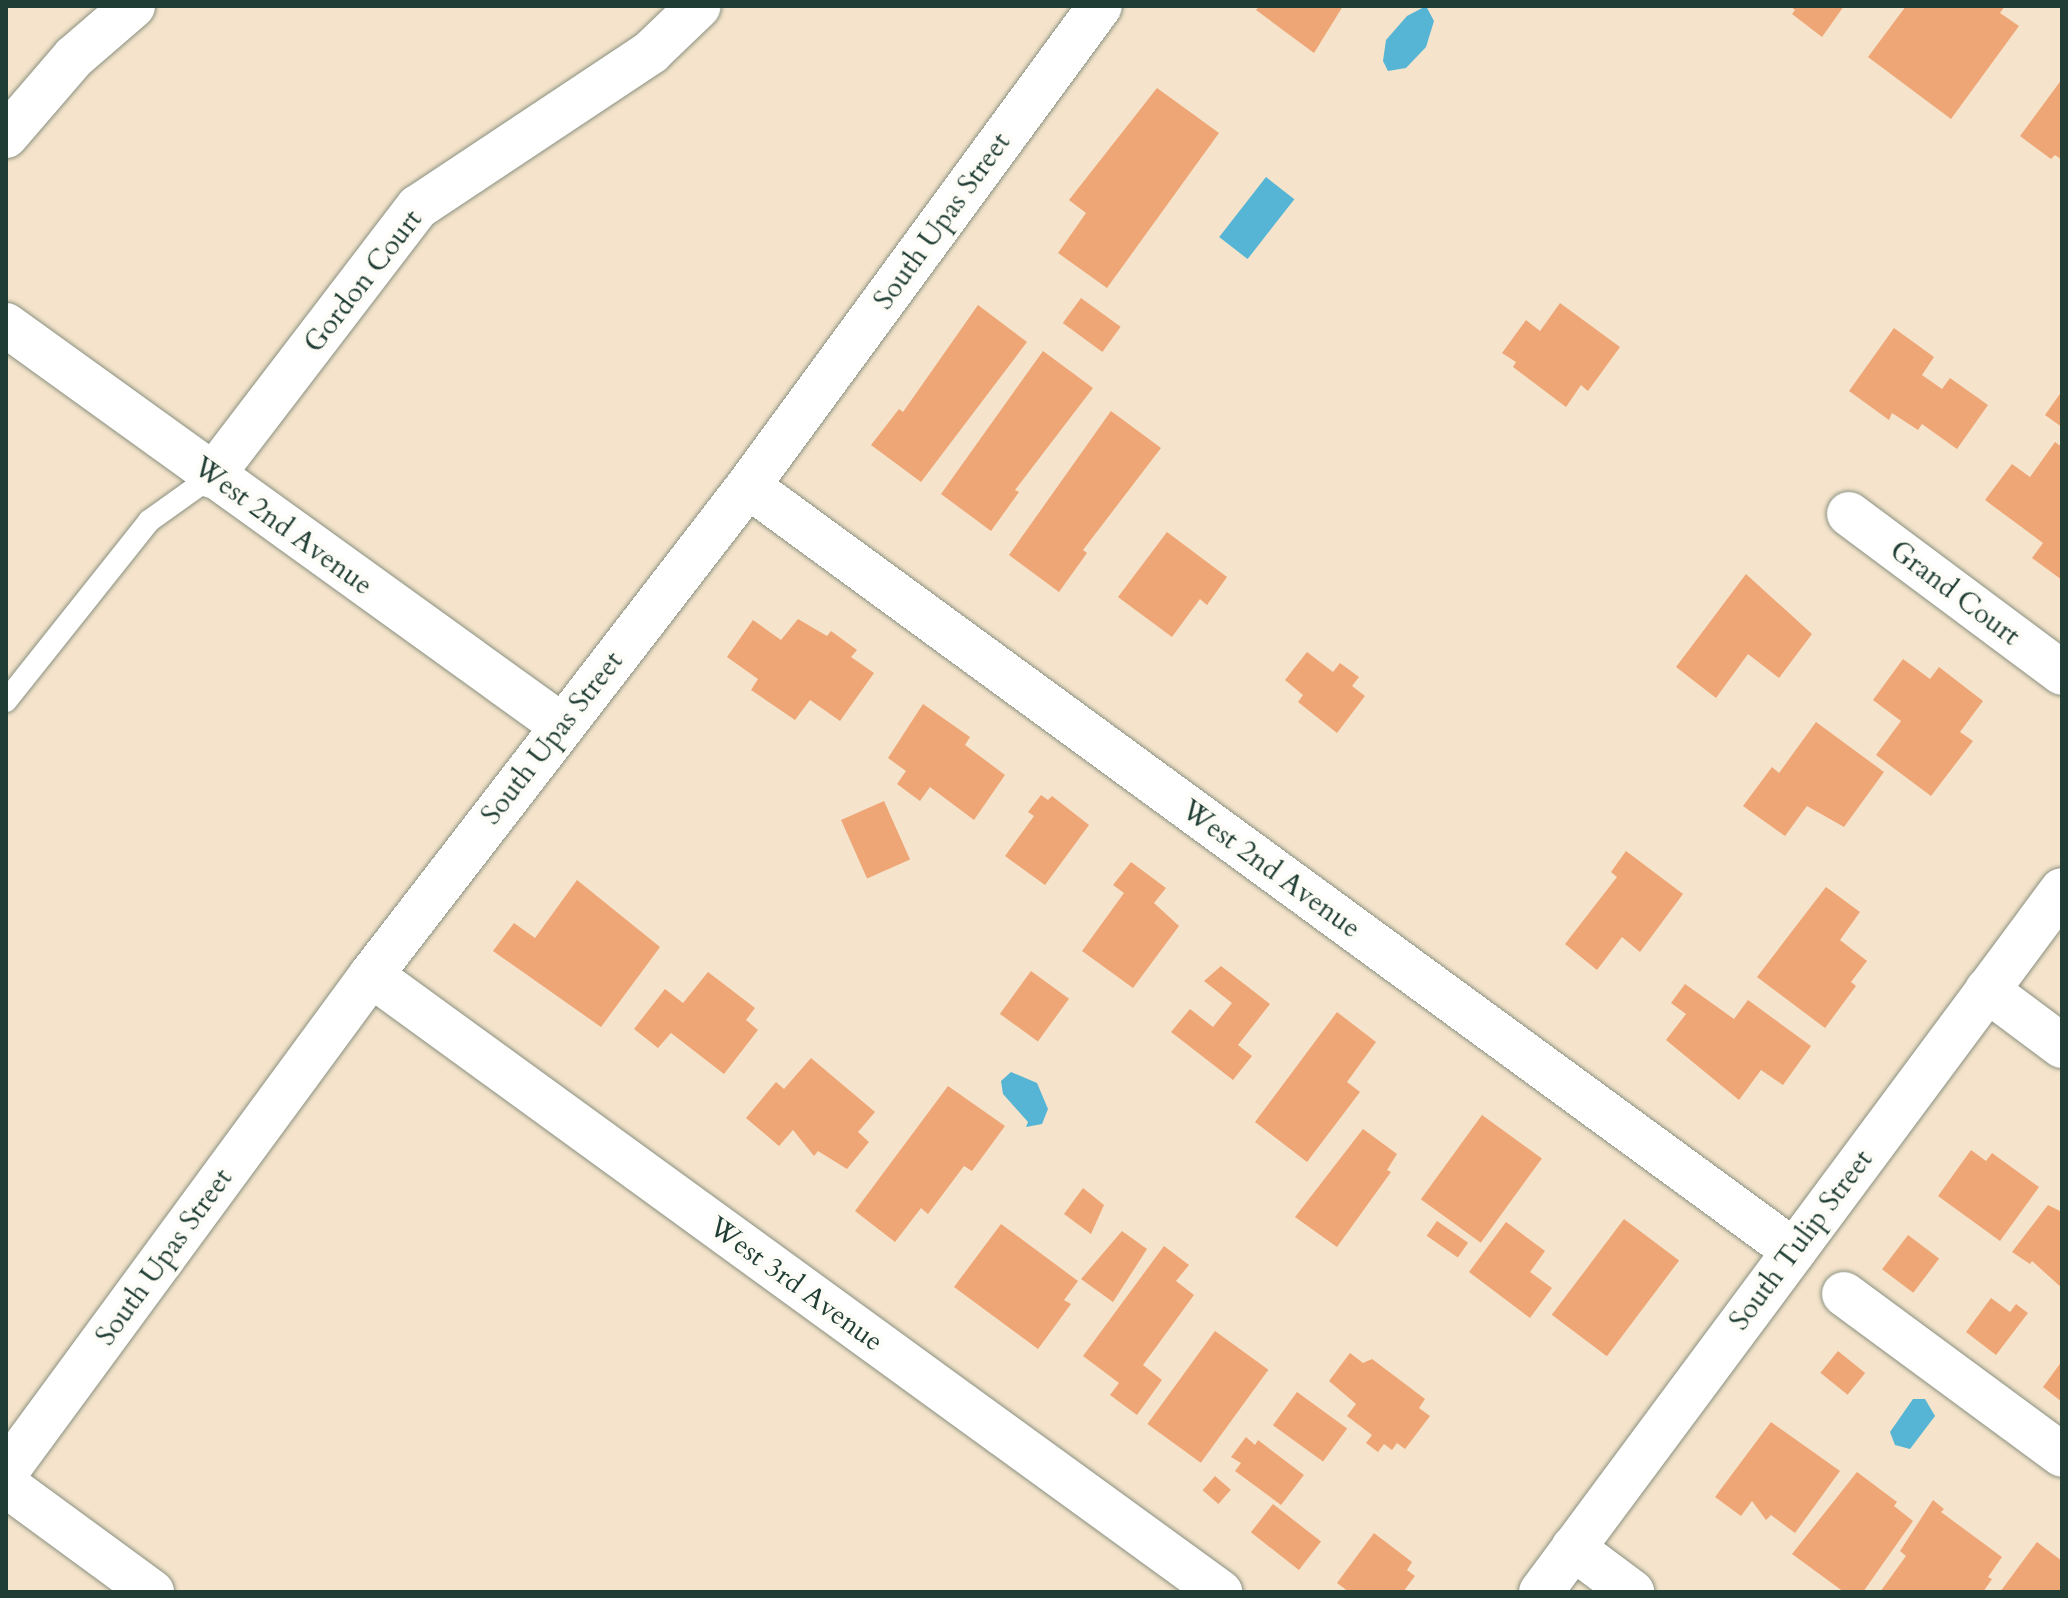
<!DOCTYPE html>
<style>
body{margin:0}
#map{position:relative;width:2068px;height:1598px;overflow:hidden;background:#f5e4cb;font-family:Cardo,serif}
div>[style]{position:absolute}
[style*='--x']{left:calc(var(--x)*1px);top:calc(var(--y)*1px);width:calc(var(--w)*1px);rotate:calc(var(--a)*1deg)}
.water>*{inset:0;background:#56b4d4;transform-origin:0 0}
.building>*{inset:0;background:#eea676;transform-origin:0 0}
.roads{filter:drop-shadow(0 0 2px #8a9080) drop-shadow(0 0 2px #8a9080)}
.lane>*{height:22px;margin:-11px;padding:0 11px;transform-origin:11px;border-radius:11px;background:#fff}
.street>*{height:44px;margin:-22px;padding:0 22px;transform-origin:22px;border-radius:22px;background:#fff}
.secondary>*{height:44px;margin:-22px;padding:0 22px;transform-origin:22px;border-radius:22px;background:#fff}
span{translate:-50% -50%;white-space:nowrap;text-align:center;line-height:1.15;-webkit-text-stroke:8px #fdfcf7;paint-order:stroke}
.street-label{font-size:28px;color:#1f3d34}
.frame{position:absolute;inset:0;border:8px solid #1f3d34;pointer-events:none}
</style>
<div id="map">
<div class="water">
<i style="clip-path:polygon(1426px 6px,1434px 21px,1426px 47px,1406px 68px,1388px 71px,1383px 61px,1386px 40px,1407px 16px)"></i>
<i style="left:1266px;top:177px;width:36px;height:76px;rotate:38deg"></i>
<i style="clip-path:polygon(1011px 1072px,1037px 1083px,1048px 1109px,1042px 1124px,1026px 1127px,1028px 1122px,1003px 1094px,1001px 1081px)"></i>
<i style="clip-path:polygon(1913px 1399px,1925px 1399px,1935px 1416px,1910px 1449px,1895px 1445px,1890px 1432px)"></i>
</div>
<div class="building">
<i style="clip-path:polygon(1259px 6px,1343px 6px,1314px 53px,1256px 10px)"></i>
<i style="clip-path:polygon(1790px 6px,1844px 6px,1822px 37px,1792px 14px,1795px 10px)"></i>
<i style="clip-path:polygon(1906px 6px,2005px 6px,2000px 13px,2019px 26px,1951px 119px,1868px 57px)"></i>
<i style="clip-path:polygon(2062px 79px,2062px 160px,2055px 155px,2051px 159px,2020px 136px)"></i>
<i style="clip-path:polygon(1157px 88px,1219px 133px,1107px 288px,1058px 253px,1086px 213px,1069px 200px)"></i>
<i style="left:1081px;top:298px;width:49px;height:31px;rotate:36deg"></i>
<i style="clip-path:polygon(1560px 303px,1620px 347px,1588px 391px,1581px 385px,1566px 407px,1513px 367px,1516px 362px,1502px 353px,1526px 320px,1540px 331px)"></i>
<i style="clip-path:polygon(978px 305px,1027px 342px,921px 482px,871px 445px,899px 409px,903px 412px)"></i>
<i style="clip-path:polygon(1894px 328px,1934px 357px,1922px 375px,1942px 389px,1950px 378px,1988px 405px,1957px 449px,1922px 424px,1918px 430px,1892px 413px,1889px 420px,1849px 391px)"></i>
<i style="clip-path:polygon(1043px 351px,1093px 388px,1015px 490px,1019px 492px,991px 531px,941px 494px)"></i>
<i style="clip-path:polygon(2062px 391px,2062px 427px,2045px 415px)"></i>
<i style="clip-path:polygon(1111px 411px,1161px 448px,1083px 550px,1087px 553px,1059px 592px,1009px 555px)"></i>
<i style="clip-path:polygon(2055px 442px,2062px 447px,2062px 580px,2032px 558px,2043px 543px,1985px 500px,2012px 464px,2030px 477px)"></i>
<i style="clip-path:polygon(1167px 532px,1227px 577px,1207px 605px,1200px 599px,1172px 637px,1118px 597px)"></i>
<i style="clip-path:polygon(1746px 574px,1812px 634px,1779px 678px,1748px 654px,1716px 698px,1676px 667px)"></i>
<i style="clip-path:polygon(798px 619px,827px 636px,831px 631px,857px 650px,851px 657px,874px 673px,840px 721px,810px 700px,795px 720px,751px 690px,758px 679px,727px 657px,753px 620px,781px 640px)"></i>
<i style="clip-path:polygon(1307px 652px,1333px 672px,1340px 663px,1359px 677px,1352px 686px,1365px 696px,1337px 733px,1298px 702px,1303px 695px,1285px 680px)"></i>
<i style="clip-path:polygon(1903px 659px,1930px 679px,1939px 667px,1983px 701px,1960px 732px,1973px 741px,1931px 796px,1876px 755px,1901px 721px,1873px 700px)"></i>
<i style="clip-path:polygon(923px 704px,970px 737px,965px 745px,1005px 775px,974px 820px,930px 787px,920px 801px,897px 784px,906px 771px,888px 758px)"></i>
<i style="clip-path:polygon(1816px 722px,1884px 772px,1844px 827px,1807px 806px,1785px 836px,1743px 806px,1772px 767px,1779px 773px)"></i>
<i style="clip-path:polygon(1041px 795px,1048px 800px,1052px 796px,1089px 825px,1045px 885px,1005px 856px,1034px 816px,1028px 812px)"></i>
<i style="left:884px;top:801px;width:64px;height:47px;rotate:66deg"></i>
<i style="clip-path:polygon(1626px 851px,1683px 894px,1640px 952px,1622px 937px,1597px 970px,1565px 944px,1617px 877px,1611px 872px)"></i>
<i style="clip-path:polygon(1131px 862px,1166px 888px,1154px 903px,1179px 926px,1133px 988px,1082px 951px,1124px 893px,1113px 885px)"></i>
<i style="clip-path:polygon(577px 880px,660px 947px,601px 1027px,493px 951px,514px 923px,535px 938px)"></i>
<i style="clip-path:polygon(1826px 887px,1860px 912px,1840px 940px,1867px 961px,1851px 982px,1856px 986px,1825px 1028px,1757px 977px)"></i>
<i style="clip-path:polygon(1221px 966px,1270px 1004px,1238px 1045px,1252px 1056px,1233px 1080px,1171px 1032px,1190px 1009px,1213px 1027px,1232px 1003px,1204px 981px)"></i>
<i style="left:1031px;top:971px;width:47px;height:53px;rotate:36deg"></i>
<i style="clip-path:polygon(708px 972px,755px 1008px,746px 1020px,758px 1030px,724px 1074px,671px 1033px,658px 1048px,634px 1029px,665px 989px,683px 1003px)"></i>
<i style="clip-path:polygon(1685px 984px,1734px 1019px,1748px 1000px,1811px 1046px,1783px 1085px,1761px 1070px,1739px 1100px,1666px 1040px,1686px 1014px,1671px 1003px)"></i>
<i style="clip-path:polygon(1337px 1012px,1376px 1042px,1347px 1082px,1360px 1092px,1307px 1162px,1255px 1122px)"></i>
<i style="clip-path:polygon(811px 1058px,875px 1112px,858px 1132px,869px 1142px,847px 1169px,818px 1151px,814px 1156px,793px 1130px,779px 1146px,746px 1118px,776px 1082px,784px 1089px)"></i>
<i style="clip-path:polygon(948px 1086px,1005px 1126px,972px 1171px,964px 1166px,928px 1214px,921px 1208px,895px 1242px,855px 1211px)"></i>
<i style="left:1482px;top:1115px;width:74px;height:104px;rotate:36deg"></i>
<i style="clip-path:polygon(1363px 1129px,1397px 1154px,1387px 1170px,1391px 1172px,1337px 1247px,1295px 1217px)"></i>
<i style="clip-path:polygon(1971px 1150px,1986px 1161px,1992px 1153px,2039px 1187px,2000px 1241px,1938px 1196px)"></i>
<i style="clip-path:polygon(1083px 1188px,1104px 1205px,1091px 1234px,1064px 1214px)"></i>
<i style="clip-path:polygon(2048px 1205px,2062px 1212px,2062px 1288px,2032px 1261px,2030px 1264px,2012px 1252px)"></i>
<i style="left:1624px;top:1219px;width:69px;height:120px;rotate:37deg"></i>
<i style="left:1437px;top:1221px;width:38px;height:18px;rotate:35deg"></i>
<i style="clip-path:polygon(1506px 1222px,1545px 1251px,1530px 1272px,1552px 1288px,1530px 1318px,1469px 1272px)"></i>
<i style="clip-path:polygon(1001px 1224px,1078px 1281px,1064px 1300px,1071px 1304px,1038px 1349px,954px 1287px)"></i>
<i style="clip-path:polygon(1122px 1231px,1147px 1249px,1113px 1302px,1081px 1279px)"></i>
<i style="left:1908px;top:1235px;width:39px;height:43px;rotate:37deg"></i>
<i style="clip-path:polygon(1164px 1246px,1189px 1265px,1176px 1281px,1194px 1295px,1143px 1365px,1162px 1380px,1137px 1415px,1110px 1395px,1119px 1383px,1083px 1356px)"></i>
<i style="clip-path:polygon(1991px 1298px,2010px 1312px,2016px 1304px,2028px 1313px,1996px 1355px,1966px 1332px)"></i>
<i style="left:1215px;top:1331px;width:66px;height:115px;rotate:36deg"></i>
<i style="left:1838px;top:1351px;width:35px;height:28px;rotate:39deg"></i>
<i style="clip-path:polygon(1350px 1353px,1363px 1363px,1372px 1359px,1425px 1399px,1419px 1408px,1430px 1416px,1405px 1449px,1397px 1443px,1392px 1450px,1384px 1444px,1378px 1452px,1366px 1443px,1372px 1435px,1347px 1416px,1356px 1404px,1329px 1381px)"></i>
<i style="clip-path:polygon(2062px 1361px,2062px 1402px,2043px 1387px)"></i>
<i style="left:1297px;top:1392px;width:62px;height:41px;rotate:36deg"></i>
<i style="clip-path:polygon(1771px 1422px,1840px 1471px,1795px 1533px,1771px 1515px,1766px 1520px,1752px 1501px,1741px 1516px,1715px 1497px)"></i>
<i style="clip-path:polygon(1246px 1437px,1255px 1445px,1258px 1440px,1304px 1475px,1281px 1505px,1235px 1471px,1241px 1463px,1231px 1457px)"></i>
<i style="clip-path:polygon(1857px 1472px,1897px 1502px,1894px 1506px,1913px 1521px,1863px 1592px,1844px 1592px,1792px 1554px)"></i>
<i style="left:1215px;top:1476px;width:21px;height:19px;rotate:41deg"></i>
<i style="clip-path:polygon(1933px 1500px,1944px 1509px,1941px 1512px,2002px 1557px,1988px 1577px,1992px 1579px,1983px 1592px,1880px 1592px,1906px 1556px,1900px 1551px)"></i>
<i style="left:1273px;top:1504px;width:61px;height:36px;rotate:38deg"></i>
<i style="clip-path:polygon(1374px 1533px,1412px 1562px,1407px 1570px,1415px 1576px,1403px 1592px,1349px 1592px,1337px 1583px)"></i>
<i style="clip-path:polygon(2037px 1542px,2062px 1561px,2062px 1592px,2000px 1592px)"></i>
</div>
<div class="roads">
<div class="lane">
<i style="--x:6;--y:701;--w:230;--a:-51.5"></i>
<i style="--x:149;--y:521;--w:77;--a:-35.5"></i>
</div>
<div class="street">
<i style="--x:6;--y:136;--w:104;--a:-49.3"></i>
<i style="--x:74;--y:57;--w:78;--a:-40.8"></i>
<i style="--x:6;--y:325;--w:684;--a:35.78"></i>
<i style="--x:212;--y:476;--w:339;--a:-52.6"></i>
<i style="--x:418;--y:207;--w:280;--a:-33.6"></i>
<i style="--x:651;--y:52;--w:66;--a:-43.8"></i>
<i style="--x:748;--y:486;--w:1296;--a:36.18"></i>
<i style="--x:1849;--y:514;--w:266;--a:36.7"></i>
<i style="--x:371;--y:975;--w:1050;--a:36.01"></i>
<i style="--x:1987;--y:990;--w:94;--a:36.7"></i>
<i style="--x:1844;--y:1294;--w:271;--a:36.4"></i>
<i style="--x:6;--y:1472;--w:617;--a:-53.71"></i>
<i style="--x:371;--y:975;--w:617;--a:-52.37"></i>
<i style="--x:748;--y:486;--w:595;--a:-53.75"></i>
<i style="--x:6;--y:1485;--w:181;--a:36.2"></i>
<i style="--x:1573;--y:1548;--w:74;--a:36.7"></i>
</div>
<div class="secondary">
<i style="--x:1541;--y:1592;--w:874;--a:-53.42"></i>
</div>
</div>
<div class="street-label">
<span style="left:942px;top:221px;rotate:-54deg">South Upas Street</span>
<span style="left:363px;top:281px;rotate:-52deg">Gordon Court</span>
<span style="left:283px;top:526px;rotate:36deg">West 2nd Avenue</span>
<span style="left:1955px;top:593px;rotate:37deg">Grand Court</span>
<span style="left:552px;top:738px;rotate:-52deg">South Upas Street</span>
<span style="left:1271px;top:869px;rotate:36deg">West 2nd Avenue</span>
<span style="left:1801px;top:1240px;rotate:-53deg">South Tulip Street</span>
<span style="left:164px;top:1257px;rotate:-54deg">South Upas Street</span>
<span style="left:796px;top:1284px;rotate:36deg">West 3rd Avenue</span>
</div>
<div class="frame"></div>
</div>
